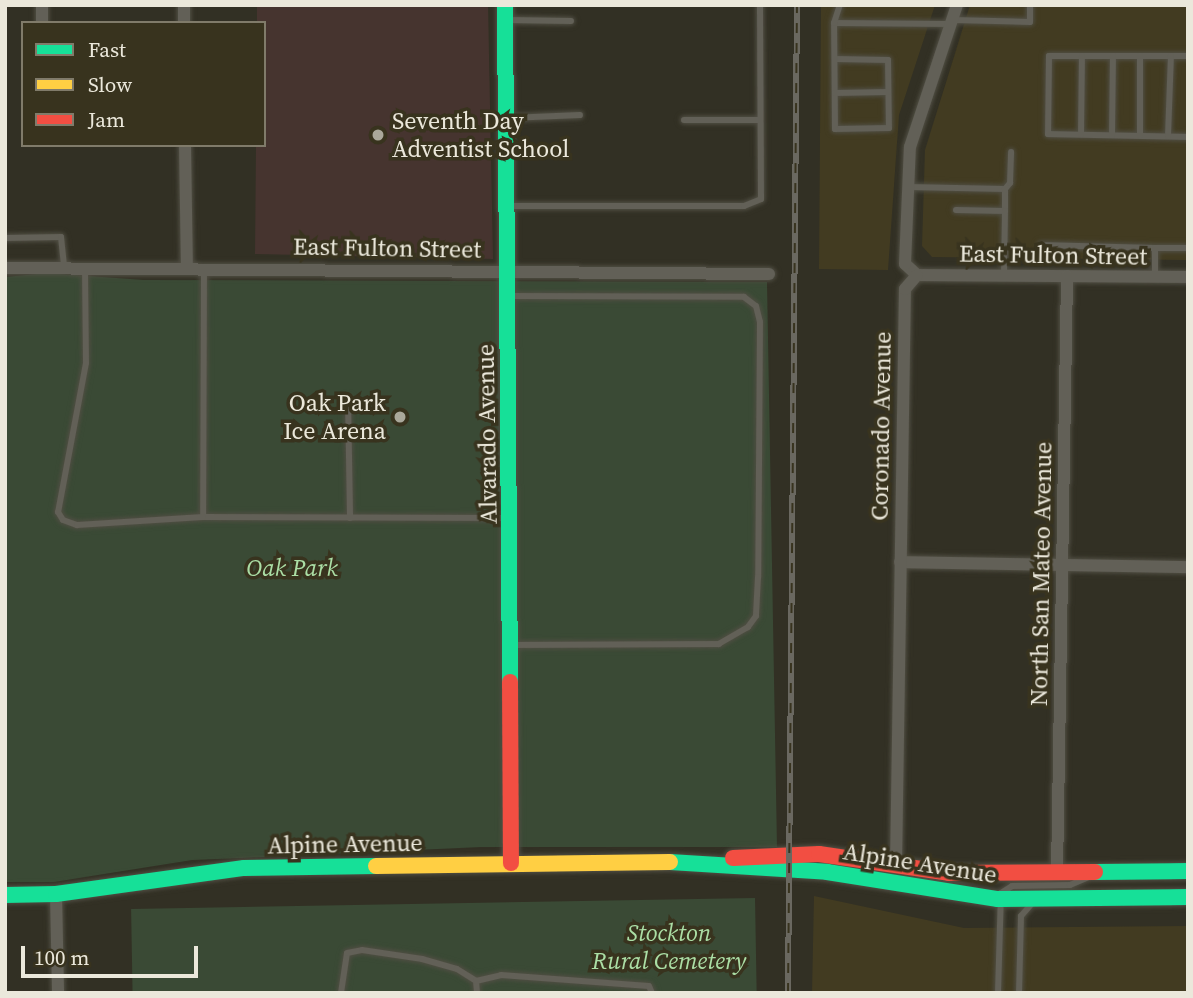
<!DOCTYPE html>
<style>
body{margin:0}
#map{position:relative;width:1193px;height:998px;overflow:hidden;background:#323024;font-family:"Source Serif 4",serif}
div>[style]{position:absolute}
[style*='--x']{left:calc(var(--x)*1px);top:calc(var(--y)*1px);width:calc(var(--w)*1px);rotate:calc(var(--a)*1deg)}
.built>*{inset:0;background:#423b21}
.education>*{inset:0;background:#46342f}
.green>*{inset:0;background:#3a4a35;transform-origin:0 0}
.roads{filter:drop-shadow(0 0 2px #504e43) drop-shadow(0 0 2px #504e43)}
.lane>*{height:6px;margin:-3px;padding:0 3px;transform-origin:3px;border-radius:3px;background:#626057}
.street>*{height:12px;margin:-6px;padding:0 6px;transform-origin:6px;border-radius:6px;background:#626057}
.fast>*{height:16px;margin:-8px;padding:0 8px;transform-origin:8px;border-radius:8px;background:#16e098}
.slow>*{height:16px;margin:-8px;padding:0 8px;transform-origin:8px;border-radius:8px;background:#ffcf43}
.jam>*{height:16px;margin:-8px;padding:0 8px;transform-origin:8px;border-radius:8px;background:#f24e42}
.rail>*{height:6px;margin-top:-3px;transform-origin:0;background:repeating-linear-gradient(90deg,#38331e 0 10px,#6a6860 0 20px);box-sizing:border-box;border-block:2px solid #6a6860}
.dots>*{width:19px;height:19px;translate:-50% -50%;box-sizing:border-box;border:4px solid #38331e;border-radius:50%}
span{translate:-50% -50%;white-space:nowrap;text-align:center;line-height:1.15;-webkit-text-stroke:7px #38331e;paint-order:stroke}
.poi-label{font-size:24px;color:#ebe8db}
.left{translate:0 -50%;text-align:left}
.right{translate:-100% -50%;text-align:right}
.street-label{font-size:24px;color:#ebe8db}
.park-label{font-size:24px;color:#abdea5;font-style:italic}
.frame{position:absolute;inset:0;border:7px solid #ebe8db;pointer-events:none}
.legend{position:absolute;left:21px;top:21px;width:245px;height:126px;box-sizing:border-box;background:#38331e;border:2px solid #807b6a;margin:0;padding:9px 12px;list-style:none;font-size:21px;color:#ebe8db}
.legend li{display:flex;align-items:center;gap:14px;height:35px}
.legend b{width:35px;border:2px solid #807b6a}
.scale{position:absolute;left:21px;top:946px;width:177px;height:32px;box-sizing:border-box;border:4px solid #ebe8db;border-top:0;padding-left:9px;font-size:21px;line-height:24px;white-space:nowrap;color:#ebe8db;-webkit-text-stroke:5px #38331e;paint-order:stroke}
</style>
<div id="map">
<div class="built">
<i style="clip-path:polygon(821px 5px,935px 5px,899px 115px,888px 270px,819px 269px)"></i>
<i style="clip-path:polygon(970px 5px,1188px 5px,1188px 260px,932px 257px,922px 246px,925px 150px)"></i>
<i style="clip-path:polygon(814px 896px,964px 928px,1188px 926px,1188px 993px,812px 993px)"></i>
</div>
<div class="education">
<i style="clip-path:polygon(257px 5px,488px 5px,493px 259px,255px 254px,256px 145px,264px 145px,264px 23px,257px 23px)"></i>
</div>
<div class="green">
<i style="clip-path:polygon(47px 273px,144px 280px,767px 282px,777px 847px,481px 847px,242px 858px,192px 860px,54px 882px,5px 882px,5px 277px)"></i>
<i style="left:755px;top:898px;width:95px;height:624px;rotate:89deg"></i>
</div>
<div class="roads">
<div class="lane">
<i style="--x:507;--y:20;--w:64;--a:0.9"></i>
<i style="--x:953;--y:20;--w:77;--a:1.5"></i>
<i style="--x:1030;--y:22;--w:17;--a:-90"></i>
<i style="--x:834;--y:23;--w:117;--a:0.5"></i>
<i style="--x:1188;--y:56;--w:139;--a:180"></i>
<i style="--x:1049;--y:56;--w:78;--a:90.7"></i>
<i style="--x:1048;--y:134;--w:140;--a:1.2"></i>
<i style="--x:835;--y:59;--w:53;--a:1.1"></i>
<i style="--x:888;--y:60;--w:68;--a:89.2"></i>
<i style="--x:889;--y:128;--w:54;--a:178.9"></i>
<i style="--x:835;--y:129;--w:106;--a:-90.5"></i>
<i style="--x:834;--y:23;--w:19;--a:-72"></i>
<i style="--x:835;--y:93;--w:53;--a:-1.1"></i>
<i style="--x:509;--y:118;--w:71;--a:-2.4"></i>
<i style="--x:684;--y:120;--w:75;--a:0"></i>
<i style="--x:1081;--y:134;--w:78;--a:-89.3"></i>
<i style="--x:1112;--y:135;--w:79;--a:-89.3"></i>
<i style="--x:1140;--y:135;--w:79;--a:-90"></i>
<i style="--x:1168;--y:136;--w:80;--a:-87.9"></i>
<i style="--x:908;--y:187;--w:97;--a:1.2"></i>
<i style="--x:1005;--y:189;--w:22;--a:90"></i>
<i style="--x:1005;--y:211;--w:49;--a:-178.8"></i>
<i style="--x:1005;--y:189;--w:8;--a:-50"></i>
<i style="--x:1010;--y:183;--w:31;--a:-88"></i>
<i style="--x:509;--y:206;--w:235;--a:0"></i>
<i style="--x:744;--y:206;--w:18;--a:-22"></i>
<i style="--x:761;--y:199;--w:194;--a:-90.3"></i>
<i style="--x:5;--y:238;--w:56;--a:-1"></i>
<i style="--x:61;--y:237;--w:31;--a:84"></i>
<i style="--x:1041;--y:245;--w:114;--a:1.5"></i>
<i style="--x:204;--y:268;--w:249;--a:90.2"></i>
<i style="--x:203;--y:517;--w:304;--a:0.2"></i>
<i style="--x:85;--y:269;--w:94;--a:89.4"></i>
<i style="--x:86;--y:363;--w:152;--a:100.6"></i>
<i style="--x:58;--y:512;--w:9;--a:58"></i>
<i style="--x:63;--y:520;--w:15;--a:20"></i>
<i style="--x:77;--y:525;--w:126;--a:-3.6"></i>
<i style="--x:1004;--y:275;--w:64;--a:-89.1"></i>
<i style="--x:1155;--y:276;--w:28;--a:-90"></i>
<i style="--x:1155;--y:248;--w:33;--a:0"></i>
<i style="--x:508;--y:296;--w:236;--a:0.2"></i>
<i style="--x:744;--y:297;--w:15;--a:37"></i>
<i style="--x:756;--y:306;--w:16;--a:76"></i>
<i style="--x:760;--y:322;--w:255;--a:90.4"></i>
<i style="--x:758;--y:577;--w:39;--a:93"></i>
<i style="--x:756;--y:616;--w:14;--a:126"></i>
<i style="--x:748;--y:627;--w:34;--a:150"></i>
<i style="--x:719;--y:644;--w:208;--a:179.7"></i>
<i style="--x:348;--y:399;--w:119;--a:89"></i>
<i style="--x:476;--y:981;--w:12;--a:85"></i>
<i style="--x:341;--y:993;--w:40;--a:-81.5"></i>
<i style="--x:347;--y:953;--w:15;--a:-11"></i>
<i style="--x:362;--y:950;--w:61;--a:8.5"></i>
<i style="--x:422;--y:959;--w:36;--a:16"></i>
<i style="--x:457;--y:969;--w:22;--a:32"></i>
<i style="--x:476;--y:981;--w:26;--a:-13"></i>
<i style="--x:501;--y:975;--w:148;--a:4.3"></i>
<i style="--x:649;--y:986;--w:8;--a:67"></i>
<i style="--x:998;--y:993;--w:100;--a:-88.3"></i>
<i style="--x:1001;--y:893;--w:13;--a:-32"></i>
<i style="--x:1012;--y:886;--w:58;--a:-1"></i>
<i style="--x:1070;--y:885;--w:21;--a:-23"></i>
<i style="--x:1019;--y:993;--w:77;--a:-88.5"></i>
<i style="--x:1021;--y:916;--w:18;--a:-49"></i>
</div>
<div class="street">
<i style="--x:42;--y:5;--w:18;--a:90"></i>
<i style="--x:184;--y:5;--w:18;--a:90"></i>
<i style="--x:185;--y:145;--w:121;--a:89.1"></i>
<i style="--x:5;--y:268;--w:764;--a:0.45"></i>
<i style="--x:917;--y:275;--w:16;--a:-137"></i>
<i style="--x:905;--y:264;--w:117;--a:-87.6"></i>
<i style="--x:910;--y:147;--w:150;--a:-71.7"></i>
<i style="--x:917;--y:275;--w:271;--a:0.4"></i>
<i style="--x:900;--y:562;--w:288;--a:1"></i>
<i style="--x:896;--y:866;--w:577;--a:-89.11"></i>
<i style="--x:905;--y:289;--w:18;--a:-49"></i>
<i style="--x:1057;--y:873;--w:597;--a:-89.04"></i>
<i style="--x:56;--y:894;--w:99;--a:88.8"></i>
</div>
<div class="fast">
<i style="--x:505;--y:5;--w:677;--a:89.58"></i>
<i style="--x:670;--y:862;--w:157;--a:3.6"></i>
<i style="--x:827;--y:872;--w:173;--a:9"></i>
<i style="--x:998;--y:899;--w:190;--a:-0.6"></i>
<i style="--x:1095;--y:872;--w:93;--a:-0.6"></i>
<i style="--x:5;--y:895;--w:51;--a:-1.1"></i>
<i style="--x:56;--y:894;--w:190;--a:-7.9"></i>
<i style="--x:244;--y:868;--w:132;--a:-0.9"></i>
</div>
<div class="slow">
<i style="--x:376;--y:866;--w:294;--a:-0.8"></i>
</div>
<div class="jam">
<i style="--x:510;--y:682;--w:181;--a:89.7"></i>
<i style="--x:733;--y:858;--w:86;--a:-2.7"></i>
<i style="--x:819;--y:854;--w:131;--a:8.3"></i>
<i style="--x:949;--y:873;--w:146;--a:-0.4"></i>
</div>
</div>
<div class="rail">
<i style="--x:788;--y:993;--w:988;--a:-89.48"></i>
</div>
<div class="dots">
<i style="left:378px;top:135px;background:#aaa89b"></i>
<i style="left:400px;top:417px;background:#aaa89b"></i>
</div>
<div class="poi-label">
<span class="left" style="left:392px;top:135px">Seventh Day<br>Adventist School</span>
<span class="right" style="left:386px;top:417px">Oak Park<br>Ice Arena</span>
</div>
<div class="street-label">
<span style="left:387px;top:248px;rotate:1deg">East Fulton Street</span>
<span style="left:1053px;top:255px;rotate:1deg">East Fulton Street</span>
<span style="left:881px;top:426px;rotate:-89deg">Coronado Avenue</span>
<span style="left:487px;top:434px;rotate:-91deg">Alvarado Avenue</span>
<span style="left:1041px;top:574px;rotate:-89deg">North San Mateo Avenue</span>
<span style="left:345px;top:844px;rotate:-1deg">Alpine Avenue</span>
<span style="left:920px;top:863px;rotate:9deg">Alpine Avenue</span>
</div>
<div class="park-label">
<span style="left:292px;top:568px">Oak Park</span>
<span style="left:669px;top:947px">Stockton<br>Rural Cemetery</span>
</div>
<div class="frame"></div>
<ul class="legend">
<li><b style="height:9px;background:#16e098"></b>Fast</li>
<li><b style="height:9px;background:#ffcf43"></b>Slow</li>
<li><b style="height:9px;background:#f24e42"></b>Jam</li>
</ul>
<div class="scale">100 m</div>
</div>
